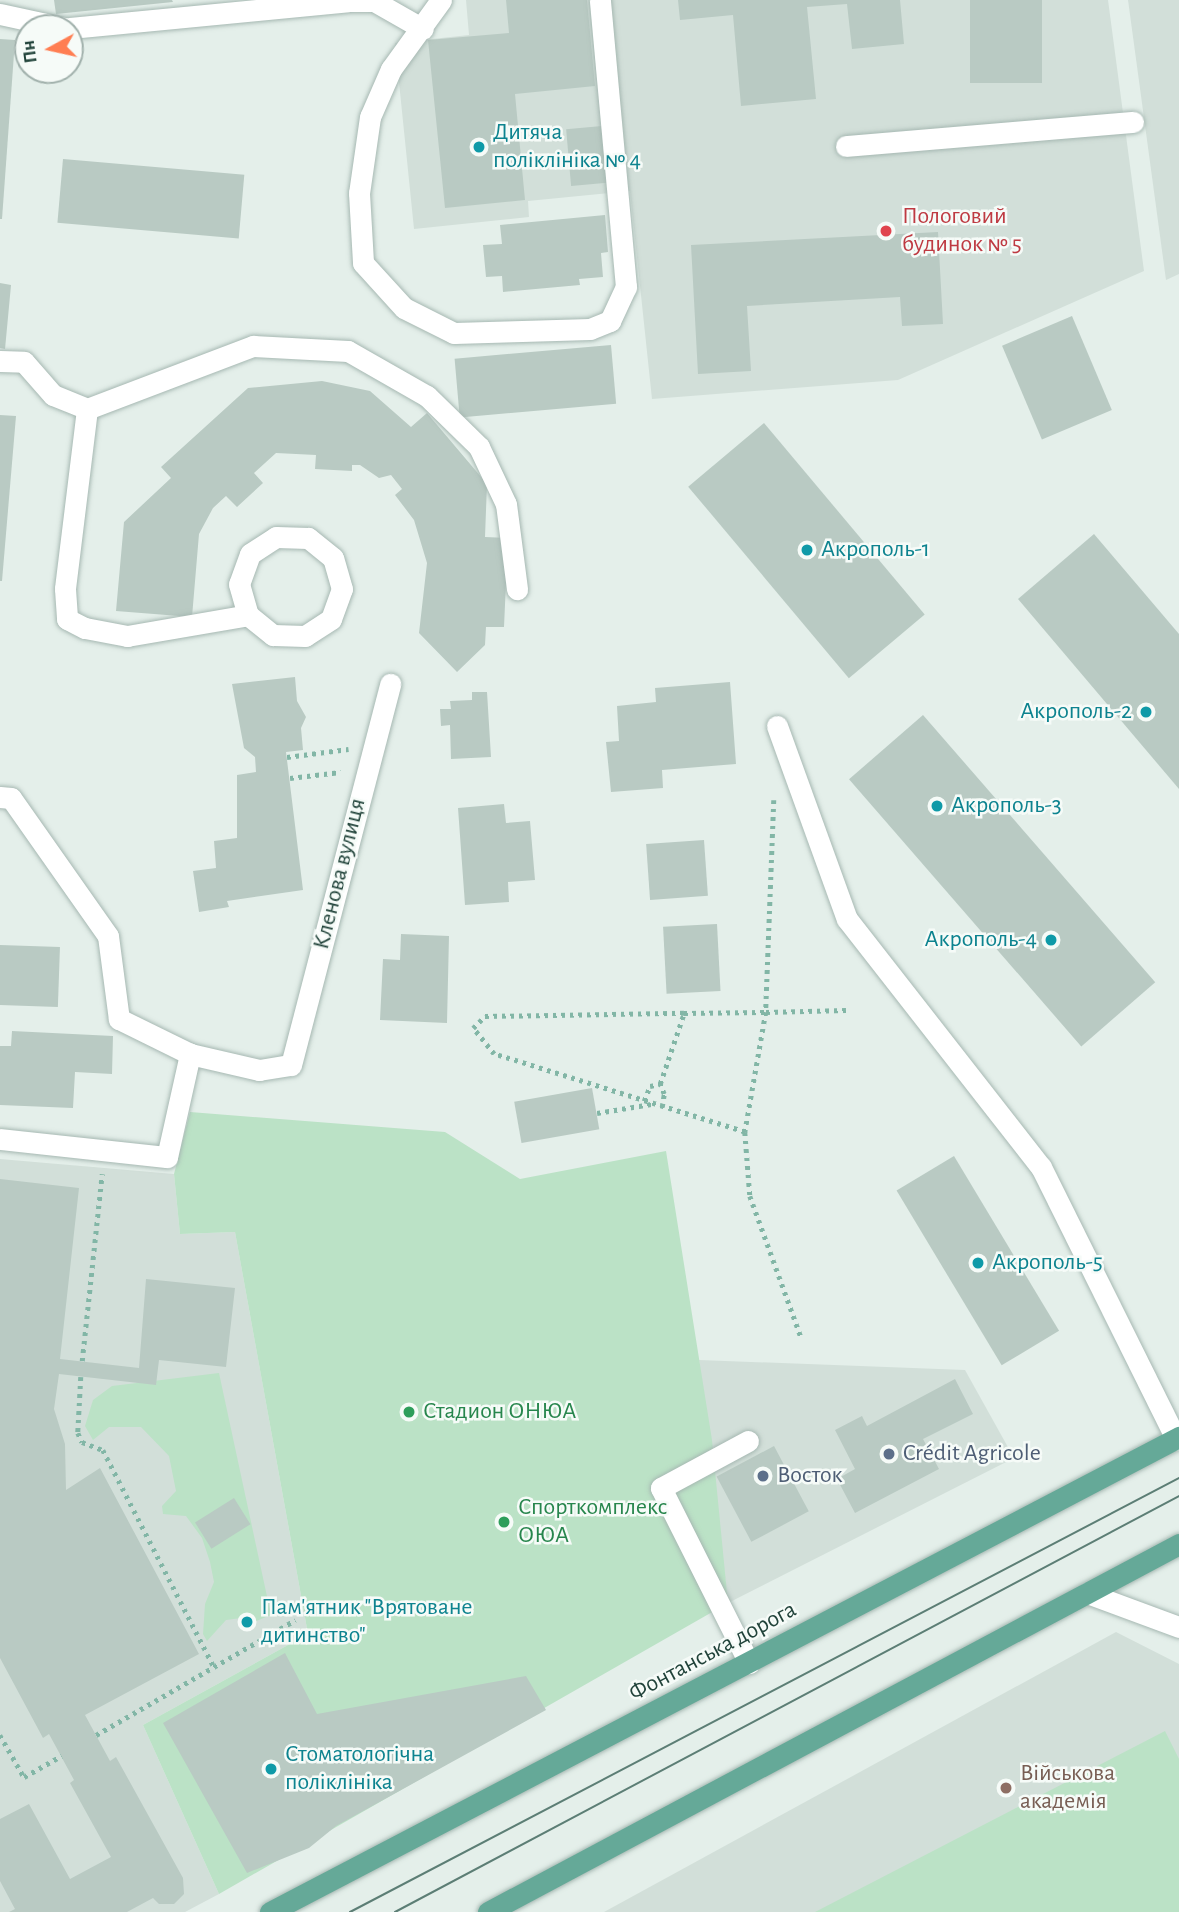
<!DOCTYPE html>
<meta charset="utf-8">
<style>
body{margin:0}
#map{position:relative;width:1179px;height:1912px;overflow:hidden;background:#e4efea;font-family:"Alegreya Sans",sans-serif}
div>[style]{position:absolute}
[style*='--x']{left:calc(var(--x)*1px);top:calc(var(--y)*1px);width:calc(var(--w)*1px);rotate:calc(var(--a)*1deg)}
.built>*{inset:0;background:#d2dfd9}
.green>*{inset:0;background:#bbe2c6}
.building>*{inset:0;background:#b9cac3;transform-origin:0 0}
.path>*{height:4.5px;margin-top:-2.25px;transform-origin:0;background:repeating-linear-gradient(90deg,#82b6a6 0 3.5px,transparent 0 8.5px)}
.roads{filter:drop-shadow(0 0 2px #a6b8b2) drop-shadow(0 0 2px #a6b8b2)}
.minor>*{height:21px;margin:-10.5px;padding:0 10.5px;transform-origin:10.5px;border-radius:10.5px;background:#fff}
.major>*{height:21px;margin:-10.5px;padding:0 10.5px;transform-origin:10.5px;border-radius:10.5px;background:#65a998}
.tram>*{height:2px;margin:-1px;padding:0 1px;transform-origin:1px;border-radius:1px;background:#5c7e75}
.dots>*{width:19px;height:19px;translate:-50% -50%;box-sizing:border-box;border:4px solid #f6fbf8;border-radius:50%}
span{translate:-50% -50%;white-space:nowrap;text-align:center;line-height:1.15;-webkit-text-stroke:5px #f6fbf8;paint-order:stroke}
.culture-label{font-size:24px;color:#0d838f}
.left{translate:0 -50%;text-align:left}
.right{translate:-100% -50%;text-align:right}
.health-label{font-size:24px;color:#be3a42}
.street-label{font-size:24px;color:#21433a}
.leisure-label{font-size:24px;color:#27864d}
.service-label{font-size:24px;color:#4e5e75}
.education-label{font-size:24px;color:#785e54}
.north{position:absolute;left:14px;top:14px;width:70px;height:70px;box-sizing:border-box;background:#f6fbf8;border:2px solid #a1b1ac;border-radius:50%;rotate:262deg;font-size:19px;font-weight:700;line-height:28px;text-align:center;color:#21433a}
.north::after{content:'';display:block;margin:auto;width:24px;height:32px;background:#ff7e52;clip-path:polygon(50% 0,100% 100%,50% 72%,0 100%)}
</style>
<div id="map">
<div class="built">
<i style="clip-path:polygon(466px 0,1108px 0,1144px 271px,898px 380px,652px 399px,630px 191px,528px 201px,529px 217px,414px 229px,395px 43px,469px 35px)"></i>
<i style="clip-path:polygon(1128px 0,1179px 0,1179px 274px,1166px 280px)"></i>
<i style="clip-path:polygon(0 1159px,174px 1174px,180px 1234px,235px 1232px,308px 1634px,143px 1725px,219px 1894px,185px 1912px,0 1912px)"></i>
<i style="clip-path:polygon(699px 1360px,965px 1370px,1014px 1458px,728px 1603px)"></i>
<i style="clip-path:polygon(1116px 1632px,1179px 1664px,1179px 1912px,604px 1912px)"></i>
</div>
<div class="green">
<i style="clip-path:polygon(190px 1112px,445px 1132px,520px 1179px,666px 1151px,712px 1440px,728px 1603px,219px 1894px,143px 1725px,308px 1634px,235px 1232px,180px 1234px,174px 1174px)"></i>
<i style="clip-path:polygon(219px 1373px,271px 1615px,254px 1622px,249px 1617px,226px 1620px,207px 1641px,203px 1634px,205px 1604px,214px 1582px,210px 1562px,202px 1538px,186px 1516px,163px 1514px,162px 1506px,176px 1491px,169px 1456px,141px 1427px,109px 1427px,93px 1440px,85px 1426px,93px 1400px,112px 1386px)"></i>
<i style="clip-path:polygon(1165px 1731px,1179px 1759px,1179px 1912px,815px 1912px)"></i>
</div>
<div class="building">
<i style="clip-path:polygon(54px 0,172px 0,173px 2px,56px 14px)"></i>
<i style="clip-path:polygon(506px 0,587px 0,595px 86px,515px 94px,525px 200px,445px 208px,428px 40px,509px 33px)"></i>
<i style="clip-path:polygon(678px 0,900px 0,904px 44px,852px 49px,847px 4px,807px 7px,816px 99px,741px 106px,733px 15px,680px 20px)"></i>
<i style="left:970px;top:0;width:72px;height:83px"></i>
<i style="clip-path:polygon(0 39px,15px 40px,2px 219px,0 219px)"></i>
<i style="left:602px;top:126px;width:57px;height:36px;rotate:85deg"></i>
<i style="left:63px;top:159px;width:182px;height:64px;rotate:5deg"></i>
<i style="clip-path:polygon(605px 215px,608px 252px,601px 253px,603px 277px,579px 279px,580px 285px,503px 292px,502px 276px,486px 277px,483px 245px,502px 244px,500px 225px)"></i>
<i style="clip-path:polygon(938px 232px,943px 324px,902px 326px,900px 297px,747px 306px,751px 371px,698px 374px,691px 245px)"></i>
<i style="clip-path:polygon(0 283px,11px 285px,5px 349px,0 348px)"></i>
<i style="left:1072px;top:316px;width:102px;height:76px;rotate:67deg"></i>
<i style="left:611px;top:345px;width:59px;height:157px;rotate:85deg"></i>
<i style="clip-path:polygon(322px 381px,370px 391px,411px 427px,427px 413px,487px 484px,485px 537px,508px 538px,504px 627px,486px 627px,485px 645px,457px 672px,419px 633px,427px 563px,414px 520px,395px 495px,402px 489px,391px 475px,379px 478px,360px 465px,352px 465px,352px 471px,315px 469px,316px 455px,276px 453px,254px 473px,263px 483px,237px 507px,226px 496px,213px 508px,199px 534px,192px 617px,116px 611px,124px 522px,171px 478px,161px 467px,248px 388px)"></i>
<i style="clip-path:polygon(0 415px,16px 416px,2px 581px,0 581px)"></i>
<i style="left:764px;top:423px;width:250px;height:99px;rotate:50deg"></i>
<i style="clip-path:polygon(1094px 534px,1179px 634px,1179px 789px,1018px 599px)"></i>
<i style="clip-path:polygon(295px 677px,297px 701px,306px 717px,301px 728px,303px 750px,286px 752px,303px 890px,227px 901px,229px 907px,199px 912px,193px 871px,216px 868px,214px 841px,237px 838px,237px 775px,256px 772px,255px 757px,244px 748px,232px 684px)"></i>
<i style="clip-path:polygon(730px 682px,736px 764px,662px 770px,663px 788px,611px 792px,606px 742px,619px 741px,617px 706px,656px 702px,655px 688px)"></i>
<i style="clip-path:polygon(472px 692px,487px 692px,491px 757px,451px 759px,450px 725px,441px 726px,440px 709px,451px 709px,450px 701px,472px 700px)"></i>
<i style="left:923px;top:715px;width:354px;height:98px;rotate:49deg"></i>
<i style="clip-path:polygon(504px 804px,506px 823px,530px 821px,535px 880px,508px 882px,509px 902px,465px 905px,458px 808px)"></i>
<i style="left:704px;top:840px;width:56px;height:58px;rotate:86deg"></i>
<i style="left:717px;top:924px;width:67px;height:54px;rotate:87deg"></i>
<i style="clip-path:polygon(401px 934px,449px 936px,447px 1023px,380px 1020px,383px 959px,400px 960px)"></i>
<i style="left:0;top:945px;width:60px;height:60px;rotate:2deg"></i>
<i style="clip-path:polygon(12px 1031px,113px 1036px,112px 1074px,75px 1072px,73px 1108px,0 1105px,0 1046px,11px 1046px)"></i>
<i style="left:592px;top:1088px;width:42px;height:79px;rotate:80deg"></i>
<i style="left:954px;top:1156px;width:204px;height:67px;rotate:59deg"></i>
<i style="clip-path:polygon(0 1179px,79px 1188px,60px 1359px,139px 1368px,146px 1279px,235px 1288px,226px 1367px,159px 1360px,156px 1385px,59px 1374px,54px 1409px,65px 1444px,66px 1490px,100px 1468px,199px 1654px,85px 1715px,110px 1761px,116px 1757px,183px 1878px,184px 1894px,174px 1904px,159px 1904px,153px 1898px,127px 1912px,9px 1912px,15px 1909px,0 1881px,0 1819px,29px 1804px,70px 1879px,111px 1857px,70px 1783px,74px 1780px,49px 1734px,43px 1738px,0 1658px)"></i>
<i style="clip-path:polygon(955px 1379px,973px 1414px,923px 1439px,939px 1469px,855px 1513px,837px 1479px,855px 1469px,835px 1430px,862px 1416px,867px 1426px)"></i>
<i style="left:774px;top:1446px;width:74px;height:65px;rotate:62deg"></i>
<i style="left:234px;top:1498px;width:31px;height:46px;rotate:58deg"></i>
<i style="clip-path:polygon(285px 1653px,317px 1714px,526px 1676px,546px 1710px,336px 1826px,309px 1848px,247px 1873px,163px 1723px)"></i>
</div>
<div class="path">
<i style="--x:287;--y:757;--w:62;--a:-7.5"></i>
<i style="--x:290;--y:778;--w:51;--a:-6.7"></i>
<i style="--x:774;--y:800;--w:212;--a:92.2"></i>
<i style="--x:766;--y:1012;--w:122;--a:99.9"></i>
<i style="--x:745;--y:1132;--w:263;--a:-162.7"></i>
<i style="--x:494;--y:1054;--w:33;--a:-129"></i>
<i style="--x:473;--y:1028;--w:17;--a:-45"></i>
<i style="--x:485;--y:1016;--w:199;--a:-0.9"></i>
<i style="--x:684;--y:1013;--w:82;--a:-0.7"></i>
<i style="--x:766;--y:1012;--w:80;--a:-1.4"></i>
<i style="--x:644;--y:1101;--w:16;--a:-68"></i>
<i style="--x:650;--y:1086;--w:10;--a:-11"></i>
<i style="--x:662;--y:1107;--w:13;--a:-81"></i>
<i style="--x:664;--y:1094;--w:11;--a:-112"></i>
<i style="--x:660;--y:1084;--w:75;--a:-71.3"></i>
<i style="--x:597;--y:1113;--w:55;--a:-9.5"></i>
<i style="--x:745;--y:1132;--w:64;--a:85.5"></i>
<i style="--x:750;--y:1196;--w:150;--a:70.1"></i>
<i style="--x:82;--y:1361;--w:188;--a:-83.9"></i>
<i style="--x:81;--y:1377;--w:56;--a:93.1"></i>
<i style="--x:78;--y:1433;--w:10;--a:66"></i>
<i style="--x:82;--y:1442;--w:22;--a:21"></i>
<i style="--x:103;--y:1450;--w:244;--a:62.9"></i>
<i style="--x:0;--y:1735;--w:48;--a:60.3"></i>
<i style="--x:24;--y:1777;--w:43;--a:-29.6"></i>
<i style="--x:96;--y:1735;--w:230;--a:-30"></i>
</div>
<div class="roads">
<div class="minor">
<i style="--x:441;--y:0;--w:85;--a:125.9"></i>
<i style="--x:391;--y:69;--w:52;--a:113.6"></i>
<i style="--x:370;--y:117;--w:77;--a:98.2"></i>
<i style="--x:359;--y:193;--w:70;--a:86.7"></i>
<i style="--x:363;--y:263;--w:61;--a:47.7"></i>
<i style="--x:404;--y:308;--w:56;--a:26.6"></i>
<i style="--x:454;--y:333;--w:136;--a:-1.7"></i>
<i style="--x:590;--y:329;--w:22;--a:-22"></i>
<i style="--x:610;--y:321;--w:38;--a:-65"></i>
<i style="--x:626;--y:287;--w:288;--a:-95.2"></i>
<i style="--x:0;--y:14;--w:66;--a:12.2"></i>
<i style="--x:70;--y:28;--w:279;--a:-5.5"></i>
<i style="--x:348;--y:1;--w:26;--a:0"></i>
<i style="--x:374;--y:1;--w:56;--a:29.7"></i>
<i style="--x:846;--y:146;--w:288;--a:-4.8"></i>
<i style="--x:0;--y:361;--w:24;--a:2"></i>
<i style="--x:24;--y:362;--w:44;--a:48.7"></i>
<i style="--x:53;--y:395;--w:37;--a:22"></i>
<i style="--x:87;--y:409;--w:178;--a:-20.8"></i>
<i style="--x:253;--y:346;--w:95;--a:3"></i>
<i style="--x:348;--y:351;--w:91;--a:29.7"></i>
<i style="--x:427;--y:396;--w:73;--a:44.4"></i>
<i style="--x:479;--y:447;--w:63;--a:64.7"></i>
<i style="--x:506;--y:504;--w:86;--a:82.6"></i>
<i style="--x:87;--y:409;--w:181;--a:97"></i>
<i style="--x:65;--y:589;--w:30;--a:86"></i>
<i style="--x:67;--y:619;--w:20;--a:27"></i>
<i style="--x:85;--y:628;--w:43;--a:10.8"></i>
<i style="--x:127;--y:636;--w:123;--a:-9.8"></i>
<i style="--x:248;--y:615;--w:32;--a:39"></i>
<i style="--x:273;--y:635;--w:32;--a:2"></i>
<i style="--x:305;--y:636;--w:31;--a:-33"></i>
<i style="--x:331;--y:619;--w:32;--a:-70"></i>
<i style="--x:342;--y:589;--w:32;--a:-106"></i>
<i style="--x:333;--y:558;--w:32;--a:-141"></i>
<i style="--x:308;--y:538;--w:32;--a:-178"></i>
<i style="--x:276;--y:537;--w:31;--a:147"></i>
<i style="--x:250;--y:554;--w:32;--a:110"></i>
<i style="--x:239;--y:584;--w:32;--a:74"></i>
<i style="--x:777;--y:726;--w:205;--a:70.1"></i>
<i style="--x:847;--y:919;--w:315;--a:52"></i>
<i style="--x:1041;--y:1167;--w:304;--a:63.6"></i>
<i style="--x:0;--y:797;--w:11;--a:5"></i>
<i style="--x:11;--y:798;--w:169;--a:54.9"></i>
<i style="--x:108;--y:936;--w:84;--a:82.5"></i>
<i style="--x:119;--y:1019;--w:79;--a:26.2"></i>
<i style="--x:0;--y:1139;--w:168;--a:6.2"></i>
<i style="--x:167;--y:1157;--w:106;--a:-77.4"></i>
<i style="--x:190;--y:1054;--w:71;--a:13.1"></i>
<i style="--x:259;--y:1070;--w:32;--a:-9"></i>
<i style="--x:291;--y:1065;--w:394;--a:-75.4"></i>
<i style="--x:748;--y:1441;--w:99;--a:151.6"></i>
<i style="--x:661;--y:1488;--w:196;--a:63.3"></i>
<i style="--x:1087;--y:1593;--w:98;--a:20.3"></i>
</div>
<div class="major">
<i style="--x:270;--y:1912;--w:1026;--a:-27.59"></i>
<i style="--x:488;--y:1912;--w:783;--a:-28.04"></i>
</div>
</div>
<div class="tram">
<i style="--x:350;--y:1912;--w:936;--a:-27.63"></i>
<i style="--x:395;--y:1912;--w:888;--a:-27.95"></i>
</div>
<div class="dots">
<i style="left:479px;top:147px;background:#0f9aa8"></i>
<i style="left:886px;top:231px;background:#e0444e"></i>
<i style="left:807px;top:550px;background:#0f9aa8"></i>
<i style="left:1146px;top:712px;background:#0f9aa8"></i>
<i style="left:937px;top:806px;background:#0f9aa8"></i>
<i style="left:1051px;top:940px;background:#0f9aa8"></i>
<i style="left:978px;top:1263px;background:#0f9aa8"></i>
<i style="left:409px;top:1412px;background:#2e9e5b"></i>
<i style="left:889px;top:1454px;background:#5c6f8a"></i>
<i style="left:763px;top:1476px;background:#5c6f8a"></i>
<i style="left:504px;top:1522px;background:#2e9e5b"></i>
<i style="left:247px;top:1622px;background:#0f9aa8"></i>
<i style="left:271px;top:1769px;background:#0f9aa8"></i>
<i style="left:1006px;top:1788px;background:#8d6e63"></i>
</div>
<div class="culture-label">
<span class="left" style="left:493px;top:147px">Дитяча<br>поліклініка № 4</span>
<span class="left" style="left:821px;top:550px">Акрополь-1</span>
<span class="right" style="left:1132px;top:712px">Акрополь-2</span>
<span class="left" style="left:951px;top:806px">Акрополь-3</span>
<span class="right" style="left:1037px;top:940px">Акрополь-4</span>
<span class="left" style="left:992px;top:1263px">Акрополь-5</span>
<span class="left" style="left:261px;top:1622px">Пам'ятник "Врятоване<br>дитинство"</span>
<span class="left" style="left:285px;top:1769px">Стоматологічна<br>поліклініка</span>
</div>
<div class="health-label">
<span class="left" style="left:902px;top:231px">Пологовий<br>будинок № 5</span>
</div>
<div class="street-label">
<span style="left:340px;top:874px;rotate:-76deg">Кленова вулиця</span>
<span style="left:713px;top:1652px;rotate:-28deg">Фонтанська дорога</span>
</div>
<div class="leisure-label">
<span class="left" style="left:423px;top:1412px">Стадион ОНЮА</span>
<span class="left" style="left:518px;top:1522px">Спорткомплекс<br>ОЮА</span>
</div>
<div class="service-label">
<span class="left" style="left:903px;top:1454px">Crédit Agricole</span>
<span class="left" style="left:777px;top:1476px">Восток</span>
</div>
<div class="education-label">
<span class="left" style="left:1020px;top:1788px">Військова<br>академія</span>
</div>
<div class="north">Пн</div>
</div>
